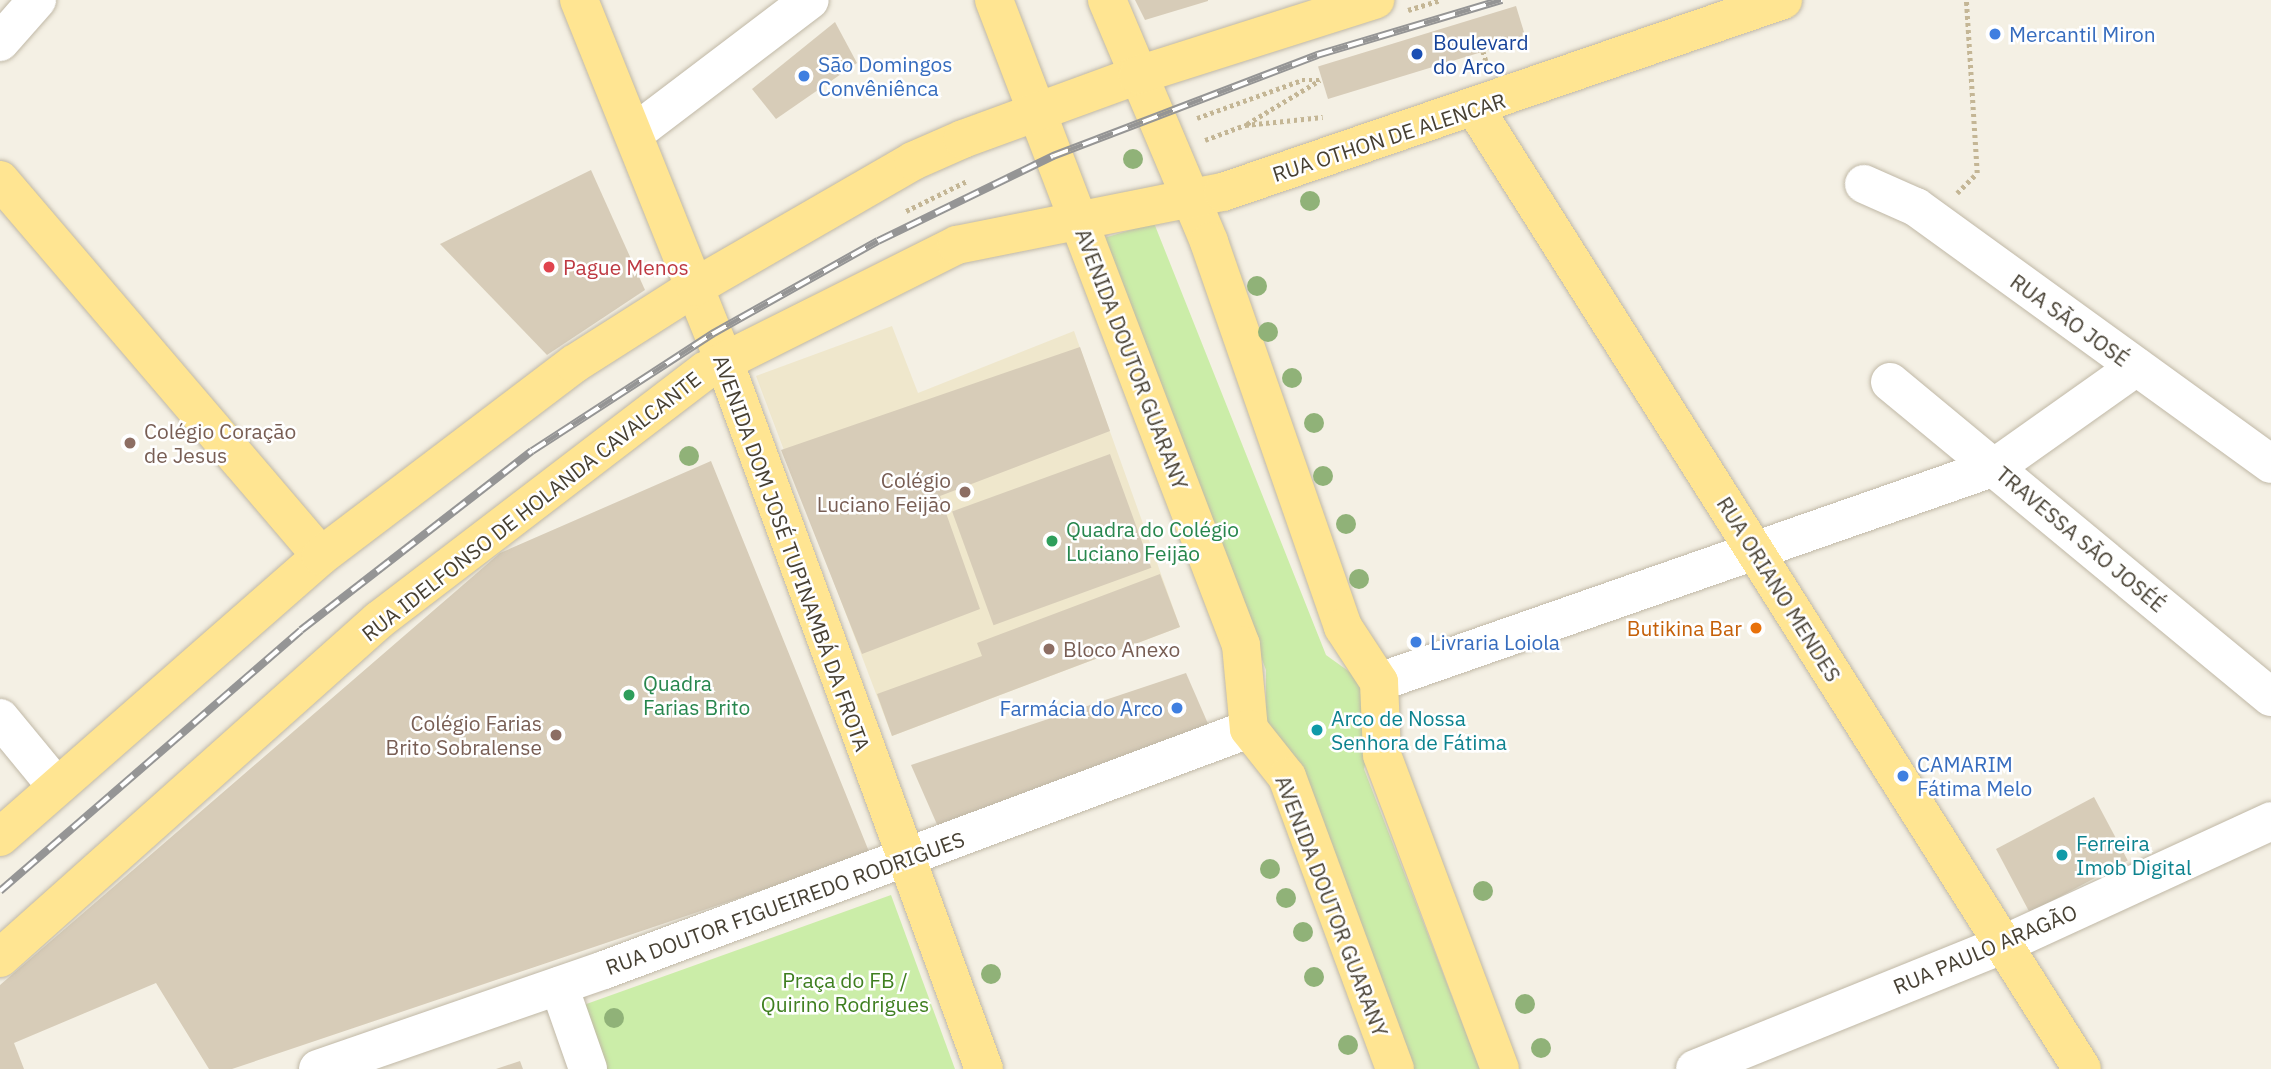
<!DOCTYPE html>
<meta charset="utf-8">
<style>
body{margin:0}
#map{position:relative;width:2271px;height:1069px;overflow:hidden;background:#f4f0e4;font-family:"IBM Plex Sans",sans-serif}
div>[style]{position:absolute}
[style*='--x']{left:calc(var(--x)*1px);top:calc(var(--y)*1px);width:calc(var(--w)*1px);rotate:calc(var(--a)*1deg)}
.education>*{inset:0;background:#efe7cc}
.green>*{inset:0;background:#cbeda8}
.building>*{inset:0;background:#d7ccb8;transform-origin:0 0}
.path>*{height:4.5px;margin-top:-2.25px;transform-origin:0;background:repeating-linear-gradient(90deg,#c4b695 0 3.5px,transparent 0 7px)}
.roads{filter:drop-shadow(0 0 2px #c0b8a6) drop-shadow(0 0 2px #c0b8a6)}
.minor>*{height:38px;margin:-19px;padding:0 19px;transform-origin:19px;border-radius:19px;background:#fff}
.major>*{height:38px;margin:-19px;padding:0 19px;transform-origin:19px;border-radius:19px;background:#ffe592}
.rail>*{height:8px;margin-top:-4px;transform-origin:0;background:repeating-linear-gradient(90deg,#fff 0 16px,#959595 0 32px);box-sizing:border-box;border-block:2px solid #959595}
.trees>*{width:20px;height:20px;margin:-10px;border-radius:50%;background:#90b278}
.dots>*{width:19px;height:19px;translate:-50% -50%;box-sizing:border-box;border:4px solid #fff;border-radius:50%}
span{translate:-50% -50%;white-space:nowrap;text-align:center;line-height:1.15;-webkit-text-stroke:5px #fff;paint-order:stroke}
.shop-label{font-size:21px;color:#366cbe}
.left{translate:0 -50%;text-align:left}
.right{translate:-100% -50%;text-align:right}
.transit-label{font-size:21px;color:#164399}
.street-label{font-size:21px;color:#474033}
.health-label{font-size:21px;color:#be3a42}
.education-label{font-size:21px;color:#785e54}
.leisure-label{font-size:21px;color:#27864d}
.food-label{font-size:21px;color:#c56008}
.culture-label{font-size:21px;color:#0d838f}
.park-label{font-size:21px;color:#3f7f20}
</style>
<div id="map">
<div class="education">
<i style="clip-path:polygon(892px 326px,918px 393px,1074px 331px,1180px 627px,892px 736px,756px 376px)"></i>
</div>
<div class="green">
<i style="clip-path:polygon(1154px 223px,1326px 655px,1358px 678px,1377px 715px,1364px 769px,1480px 1069px,1408px 1069px,1266px 733px,1266px 670px,1104px 238px)"></i>
<i style="clip-path:polygon(891px 895px,955px 1069px,602px 1069px,578px 1007px)"></i>
</div>
<div class="building">
<i style="clip-path:polygon(1135px 0,1208px 0,1208px 1px,1145px 20px)"></i>
<i style="left:1516px;top:6px;width:34px;height:207px;rotate:73deg"></i>
<i style="clip-path:polygon(835px 22px,857px 63px,776px 119px,752px 89px)"></i>
<i style="clip-path:polygon(591px 170px,645px 290px,547px 355px,440px 244px)"></i>
<i style="clip-path:polygon(1080px 347px,1110px 431px,940px 496px,980px 609px,862px 654px,781px 450px)"></i>
<i style="left:1110px;top:454px;width:121px;height:168px;rotate:70deg"></i>
<i style="clip-path:polygon(711px 461px,870px 854px,232px 1069px,209px 1069px,156px 983px,14px 1043px,24px 1069px,0 1069px,0 985px,500px 553px)"></i>
<i style="clip-path:polygon(1160px 574px,1180px 627px,892px 736px,877px 694px,982px 656px,977px 643px)"></i>
<i style="clip-path:polygon(1186px 673px,1209px 726px,939px 829px,911px 765px)"></i>
<i style="left:2094px;top:797px;width:72px;height:111px;rotate:62deg"></i>
<i style="clip-path:polygon(520px 1061px,523px 1069px,496px 1069px)"></i>
</div>
<div class="path">
<i style="--x:1408;--y:10;--w:34;--a:-17"></i>
<i style="--x:1483;--y:51;--w:14;--a:73"></i>
<i style="--x:1197;--y:118;--w:112;--a:-19.9"></i>
<i style="--x:1302;--y:80;--w:19;--a:0"></i>
<i style="--x:1247;--y:124;--w:85;--a:-31.1"></i>
<i style="--x:1205;--y:140;--w:43;--a:-20.6"></i>
<i style="--x:1245;--y:125;--w:78;--a:-5.9"></i>
<i style="--x:1957;--y:193;--w:28;--a:-45"></i>
<i style="--x:1977;--y:173;--w:173;--a:-93.6"></i>
<i style="--x:906;--y:211;--w:68;--a:-26.2"></i>
</div>
<div class="roads">
<div class="minor">
<i style="--x:0;--y:42;--w:56;--a:-48.6"></i>
<i style="--x:636;--y:132;--w:218;--a:-37.2"></i>
<i style="--x:1864;--y:184;--w:57;--a:23.9"></i>
<i style="--x:1916;--y:207;--w:438;--a:35.9"></i>
<i style="--x:1890;--y:382;--w:494;--a:39.6"></i>
<i style="--x:1379;--y:682;--w:652;--a:-19.24"></i>
<i style="--x:1995;--y:467;--w:173;--a:-35.3"></i>
<i style="--x:0;--y:718;--w:88;--a:50.5"></i>
<i style="--x:559;--y:986;--w:88;--a:70.7"></i>
<i style="--x:318;--y:1069;--w:303;--a:-19.1"></i>
<i style="--x:604;--y:970;--w:689;--a:-20.49"></i>
<i style="--x:1695;--y:1069;--w:333;--a:-22"></i>
<i style="--x:2004;--y:944;--w:294;--a:-24.7"></i>
</div>
<div class="major">
<i style="--x:579;--y:0;--w:389;--a:68.1"></i>
<i style="--x:724;--y:361;--w:754;--a:69.84"></i>
<i style="--x:994;--y:0;--w:691;--a:69.05"></i>
<i style="--x:1241;--y:645;--w:84;--a:84.6"></i>
<i style="--x:1249;--y:729;--w:61;--a:51.6"></i>
<i style="--x:1287;--y:777;--w:311;--a:69.7"></i>
<i style="--x:1107;--y:0;--w:263;--a:67.1"></i>
<i style="--x:1209;--y:242;--w:408;--a:70.8"></i>
<i style="--x:1343;--y:627;--w:66;--a:56.8"></i>
<i style="--x:1379;--y:682;--w:73;--a:87.6"></i>
<i style="--x:1382;--y:755;--w:335;--a:69.4"></i>
<i style="--x:1476;--y:110;--w:1134;--a:57.71"></i>
<i style="--x:0;--y:180;--w:494;--a:49.5"></i>
<i style="--x:0;--y:837;--w:427;--a:-41.2"></i>
<i style="--x:321;--y:556;--w:318;--a:-37.2"></i>
<i style="--x:574;--y:364;--w:143;--a:-32.5"></i>
<i style="--x:695;--y:287;--w:252;--a:-30"></i>
<i style="--x:913;--y:161;--w:55;--a:-23.7"></i>
<i style="--x:963;--y:139;--w:186;--a:-20.1"></i>
<i style="--x:1138;--y:75;--w:249;--a:-17.6"></i>
<i style="--x:0;--y:958;--w:508;--a:-41.73"></i>
<i style="--x:379;--y:620;--w:410;--a:-37.4"></i>
<i style="--x:705;--y:371;--w:282;--a:-26.6"></i>
<i style="--x:957;--y:245;--w:271;--a:-11.3"></i>
<i style="--x:1223;--y:192;--w:592;--a:-18.92"></i>
</div>
</div>
<div class="rail">
<i style="--x:0;--y:891;--w:398;--a:-40.9"></i>
<i style="--x:301;--y:630;--w:292;--a:-37.8"></i>
<i style="--x:532;--y:451;--w:215;--a:-33"></i>
<i style="--x:712;--y:334;--w:190;--a:-29.3"></i>
<i style="--x:878;--y:241;--w:195;--a:-25.9"></i>
<i style="--x:1053;--y:156;--w:283;--a:-20.9"></i>
<i style="--x:1317;--y:55;--w:193;--a:-16.6"></i>
</div>
<div class="trees">
<i style="left:1133px;top:159px"></i>
<i style="left:1310px;top:201px"></i>
<i style="left:1257px;top:286px"></i>
<i style="left:1268px;top:332px"></i>
<i style="left:1292px;top:378px"></i>
<i style="left:1314px;top:423px"></i>
<i style="left:689px;top:456px"></i>
<i style="left:1323px;top:476px"></i>
<i style="left:1346px;top:524px"></i>
<i style="left:1359px;top:579px"></i>
<i style="left:1270px;top:869px"></i>
<i style="left:1483px;top:891px"></i>
<i style="left:1286px;top:898px"></i>
<i style="left:1303px;top:932px"></i>
<i style="left:991px;top:974px"></i>
<i style="left:1314px;top:977px"></i>
<i style="left:1525px;top:1004px"></i>
<i style="left:614px;top:1018px"></i>
<i style="left:1348px;top:1045px"></i>
<i style="left:1541px;top:1048px"></i>
</div>
<div class="dots">
<i style="left:1995px;top:34px;background:#3f7fe0"></i>
<i style="left:1417px;top:54px;background:#1a4fb4"></i>
<i style="left:804px;top:76px;background:#3f7fe0"></i>
<i style="left:549px;top:267px;background:#e0444e"></i>
<i style="left:130px;top:443px;background:#8d6e63"></i>
<i style="left:965px;top:492px;background:#8d6e63"></i>
<i style="left:1052px;top:541px;background:#2e9e5b"></i>
<i style="left:1756px;top:628px;background:#e8710a"></i>
<i style="left:1416px;top:642px;background:#3f7fe0"></i>
<i style="left:1049px;top:649px;background:#8d6e63"></i>
<i style="left:629px;top:695px;background:#2e9e5b"></i>
<i style="left:1177px;top:708px;background:#3f7fe0"></i>
<i style="left:1317px;top:730px;background:#0f9aa8"></i>
<i style="left:556px;top:735px;background:#8d6e63"></i>
<i style="left:1903px;top:776px;background:#3f7fe0"></i>
<i style="left:2062px;top:855px;background:#0f9aa8"></i>
</div>
<div class="shop-label">
<span class="left" style="left:2009px;top:34px">Mercantil Miron</span>
<span class="left" style="left:818px;top:76px">São Domingos<br>Convêniênca</span>
<span class="left" style="left:1430px;top:642px">Livraria Loiola</span>
<span class="right" style="left:1163px;top:708px">Farmácia do Arco</span>
<span class="left" style="left:1917px;top:776px">CAMARIM<br>Fátima Melo</span>
</div>
<div class="transit-label">
<span class="left" style="left:1433px;top:54px">Boulevard<br>do Arco</span>
</div>
<div class="street-label">
<span style="left:1389px;top:137px;rotate:-18deg">RUA OTHON DE ALENCAR</span>
<span style="left:2070px;top:320px;rotate:36deg">RUA SÃO JOSÉ</span>
<span style="left:1132px;top:359px;rotate:69deg">AVENIDA DOUTOR GUARANY</span>
<span style="left:531px;top:506px;rotate:-38deg">RUA IDELFONSO DE HOLANDA CAVALCANTE</span>
<span style="left:2081px;top:539px;rotate:40deg">TRAVESSA SÃO JOSÉÉ</span>
<span style="left:792px;top:553px;rotate:70deg">AVENIDA DOM JOSÉ TUPINAMBÁ DA FROTA</span>
<span style="left:1779px;top:589px;rotate:58deg">RUA ORIANO MENDES</span>
<span style="left:785px;top:903px;rotate:-20deg">RUA DOUTOR FIGUEIREDO RODRIGUES</span>
<span style="left:1332px;top:906px;rotate:69deg">AVENIDA DOUTOR GUARANY</span>
<span style="left:1985px;top:949px;rotate:-23deg">RUA PAULO ARAGÃO</span>
</div>
<div class="health-label">
<span class="left" style="left:563px;top:267px">Pague Menos</span>
</div>
<div class="education-label">
<span class="left" style="left:144px;top:443px">Colégio Coração<br>de Jesus</span>
<span class="right" style="left:951px;top:492px">Colégio<br>Luciano Feijão</span>
<span class="left" style="left:1063px;top:649px">Bloco Anexo</span>
<span class="right" style="left:542px;top:735px">Colégio Farias<br>Brito Sobralense</span>
</div>
<div class="leisure-label">
<span class="left" style="left:1066px;top:541px">Quadra do Colégio<br>Luciano Feijão</span>
<span class="left" style="left:643px;top:695px">Quadra<br>Farias Brito</span>
</div>
<div class="food-label">
<span class="right" style="left:1742px;top:628px">Butikina Bar</span>
</div>
<div class="culture-label">
<span class="left" style="left:1331px;top:730px">Arco de Nossa<br>Senhora de Fátima</span>
<span class="left" style="left:2076px;top:855px">Ferreira<br>Imob Digital</span>
</div>
<div class="park-label">
<span style="left:845px;top:992px">Praça do FB /<br>Quirino Rodrigues</span>
</div>
</div>
